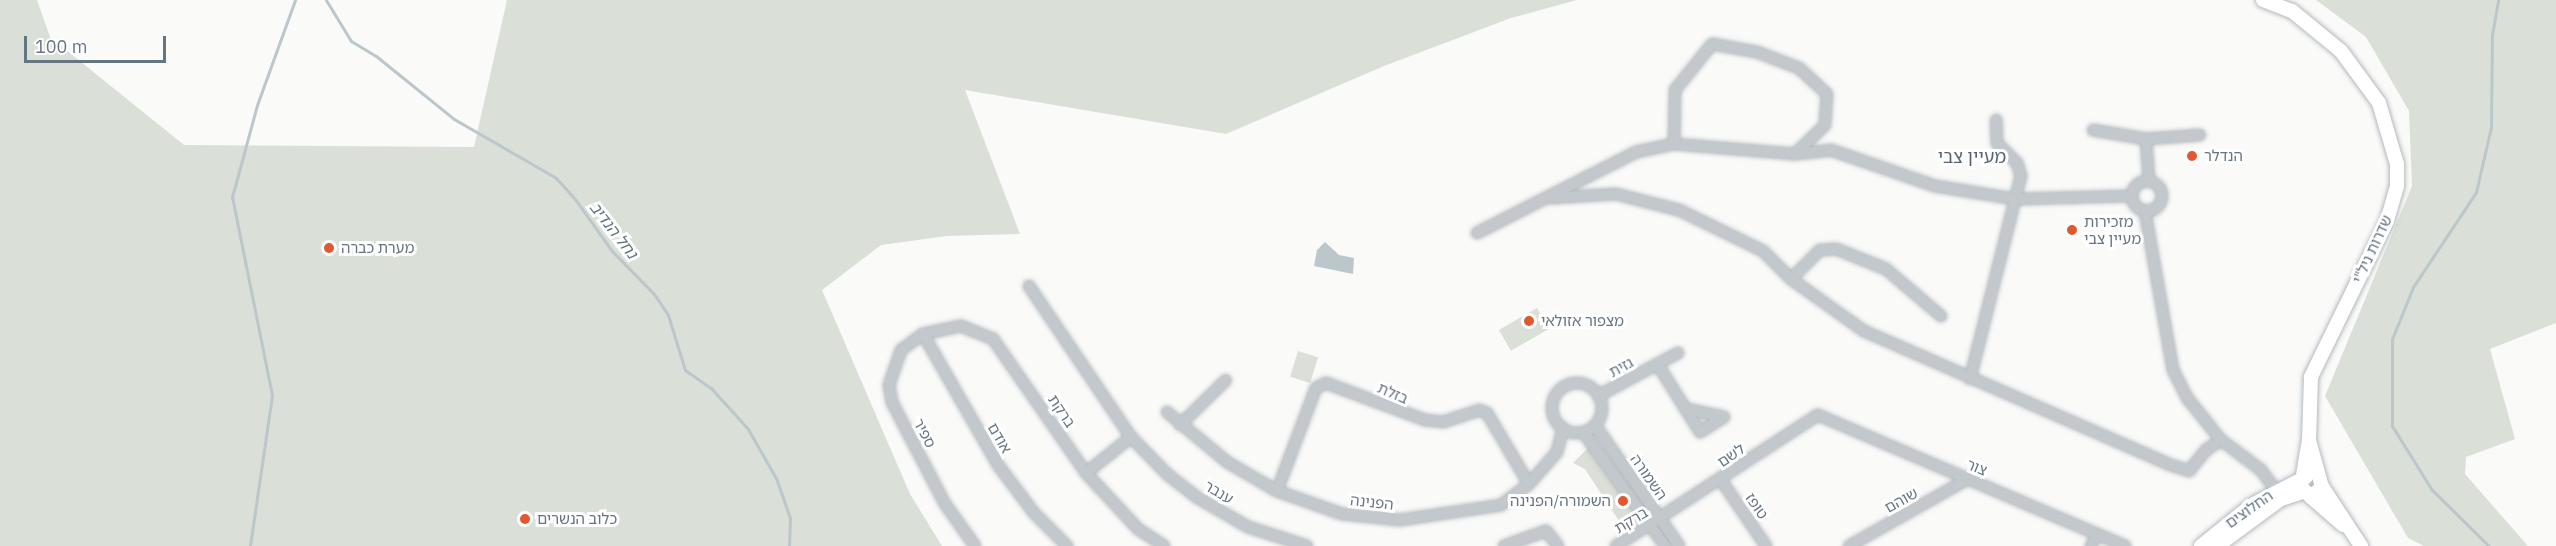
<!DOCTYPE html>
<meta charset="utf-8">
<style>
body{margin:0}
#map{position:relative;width:2556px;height:546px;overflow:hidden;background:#fafaf8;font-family:"IBM Plex Sans","Noto Sans Hebrew",sans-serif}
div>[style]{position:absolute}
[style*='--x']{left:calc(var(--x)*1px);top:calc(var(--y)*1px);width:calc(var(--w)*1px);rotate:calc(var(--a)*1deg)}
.green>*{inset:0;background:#dadfd7;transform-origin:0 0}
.water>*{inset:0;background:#bbc7cb}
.stream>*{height:3px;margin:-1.5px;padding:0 1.5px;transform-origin:1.5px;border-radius:1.5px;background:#bbc7cb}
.roads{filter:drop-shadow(0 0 2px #b3babf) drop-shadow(0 0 2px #b3babf)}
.street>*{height:10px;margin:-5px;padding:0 5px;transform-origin:5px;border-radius:5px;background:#c3c8cc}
.street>.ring{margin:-5px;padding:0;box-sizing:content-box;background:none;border:10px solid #c3c8cc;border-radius:50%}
.secondary>*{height:14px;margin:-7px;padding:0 7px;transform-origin:7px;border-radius:7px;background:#fff}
.dots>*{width:16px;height:16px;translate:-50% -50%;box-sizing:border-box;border:3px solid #fff;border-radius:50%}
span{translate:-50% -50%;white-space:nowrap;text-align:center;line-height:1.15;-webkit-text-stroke:6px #fff;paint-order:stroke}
.poi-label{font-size:15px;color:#657683}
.left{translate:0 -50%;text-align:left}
.right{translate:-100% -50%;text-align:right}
.street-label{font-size:15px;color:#657683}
.water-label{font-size:16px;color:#60757c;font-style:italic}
.quarter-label{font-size:18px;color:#57646e}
.scale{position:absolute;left:24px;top:36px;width:142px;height:27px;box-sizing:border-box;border:3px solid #657683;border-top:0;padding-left:8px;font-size:18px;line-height:21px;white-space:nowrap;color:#657683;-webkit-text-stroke:4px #fff;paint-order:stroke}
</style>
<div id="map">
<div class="green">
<i style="clip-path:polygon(0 0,37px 0,50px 37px,184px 145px,474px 147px,507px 0,1577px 0,1511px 18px,1384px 66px,1226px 134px,965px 90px,1020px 234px,947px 236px,881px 245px,822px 290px,910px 494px,942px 546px,0 546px)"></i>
<i style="clip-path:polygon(2316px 0,2556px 0,2556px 323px,2490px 349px,2515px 439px,2466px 457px,2465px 474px,2528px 546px,2424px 546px,2408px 538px,2325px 396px,2412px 186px,2409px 111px,2366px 37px)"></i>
<i style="left:1537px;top:308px;width:24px;height:44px;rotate:60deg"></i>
<i style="left:1298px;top:351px;width:21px;height:27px;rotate:17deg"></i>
<i style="clip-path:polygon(1592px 444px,1641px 519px,1625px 530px,1585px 469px,1573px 463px)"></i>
</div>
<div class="water">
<i style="clip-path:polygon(1325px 242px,1339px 255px,1354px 258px,1353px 274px,1314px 266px,1317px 250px)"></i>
</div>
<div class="stream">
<i style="--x:326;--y:0;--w:48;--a:58.6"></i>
<i style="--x:351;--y:41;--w:29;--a:31"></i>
<i style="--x:376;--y:56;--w:100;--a:38.9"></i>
<i style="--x:454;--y:119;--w:118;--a:30"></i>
<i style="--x:556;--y:178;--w:28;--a:48"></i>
<i style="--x:575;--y:199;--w:64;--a:54.6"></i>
<i style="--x:612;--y:251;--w:60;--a:45.7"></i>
<i style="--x:654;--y:294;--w:25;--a:56"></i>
<i style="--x:668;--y:315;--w:58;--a:72.8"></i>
<i style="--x:685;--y:370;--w:32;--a:35"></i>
<i style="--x:711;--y:388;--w:55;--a:47.9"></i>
<i style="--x:748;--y:429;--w:56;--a:60.3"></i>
<i style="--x:776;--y:478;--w:42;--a:70.7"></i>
<i style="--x:790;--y:518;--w:28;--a:92"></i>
<i style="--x:250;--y:546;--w:153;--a:-81.7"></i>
<i style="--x:272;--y:395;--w:202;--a:-101.4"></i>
<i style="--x:232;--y:197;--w:95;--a:-74.8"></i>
<i style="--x:257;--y:105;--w:112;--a:-70.1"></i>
<i style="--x:2489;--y:546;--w:80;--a:-135.5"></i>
<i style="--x:2432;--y:490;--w:75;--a:-122"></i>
<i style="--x:2392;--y:426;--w:87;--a:-90"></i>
<i style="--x:2392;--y:339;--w:56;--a:-68"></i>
<i style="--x:2413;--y:287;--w:114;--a:-56.4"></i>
<i style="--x:2476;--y:192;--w:67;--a:-77"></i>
<i style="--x:2491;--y:127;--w:92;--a:-89.4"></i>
<i style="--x:2492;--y:35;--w:36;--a:-80"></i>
</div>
<div class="roads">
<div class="street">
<i style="--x:2093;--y:130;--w:54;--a:9.6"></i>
<i style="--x:2146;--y:139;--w:54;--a:-4.2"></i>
<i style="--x:2146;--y:139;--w:42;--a:85.9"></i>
<i style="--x:1674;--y:144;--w:54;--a:-88.9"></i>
<i style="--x:1675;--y:90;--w:59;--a:-51.2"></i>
<i style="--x:1712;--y:44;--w:46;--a:10.1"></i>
<i style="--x:1757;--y:52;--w:45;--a:20.9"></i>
<i style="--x:1799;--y:68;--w:38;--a:43"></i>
<i style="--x:1827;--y:94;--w:31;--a:94"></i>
<i style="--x:1825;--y:125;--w:42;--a:136"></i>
<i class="ring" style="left:2132px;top:181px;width:20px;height:20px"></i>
<i style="--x:1551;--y:198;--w:65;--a:-3.5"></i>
<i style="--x:1616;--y:194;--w:65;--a:14.3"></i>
<i style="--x:1679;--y:210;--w:93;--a:26"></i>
<i style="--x:1763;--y:251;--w:40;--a:45"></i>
<i style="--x:2145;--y:211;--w:161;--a:80"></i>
<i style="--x:2173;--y:370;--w:33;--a:63"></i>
<i style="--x:2188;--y:399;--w:53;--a:51.2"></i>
<i style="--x:2221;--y:440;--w:50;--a:36.9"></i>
<i style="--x:2261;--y:470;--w:32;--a:54"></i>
<i style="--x:1477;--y:233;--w:178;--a:-27"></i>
<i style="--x:1636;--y:152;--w:39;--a:-12"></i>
<i style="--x:1674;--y:144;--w:121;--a:4.7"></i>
<i style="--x:1795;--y:154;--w:36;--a:-6"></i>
<i style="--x:1831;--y:150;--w:110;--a:19.1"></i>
<i style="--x:1935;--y:186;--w:81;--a:9.2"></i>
<i style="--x:2015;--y:199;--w:117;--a:-1.5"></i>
<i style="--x:1029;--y:286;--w:182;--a:56"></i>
<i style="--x:1131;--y:437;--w:52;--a:45.8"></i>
<i style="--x:1167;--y:474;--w:39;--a:38"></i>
<i style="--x:1198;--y:498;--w:58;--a:30.1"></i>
<i style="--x:1248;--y:527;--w:62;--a:17.9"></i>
<i style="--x:1941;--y:316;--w:72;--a:-139.5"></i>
<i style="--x:1886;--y:269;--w:54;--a:-158.2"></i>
<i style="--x:1836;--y:249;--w:16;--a:176"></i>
<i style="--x:1820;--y:250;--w:41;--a:135"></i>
<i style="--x:1791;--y:279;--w:90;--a:35.5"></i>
<i style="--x:1864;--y:331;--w:335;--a:23.6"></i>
<i style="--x:2171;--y:465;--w:19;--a:18"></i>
<i style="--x:2189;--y:471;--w:27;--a:-51"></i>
<i style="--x:2206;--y:450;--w:18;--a:-34"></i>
<i style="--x:923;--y:334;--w:151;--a:60.2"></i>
<i style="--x:998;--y:465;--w:60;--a:53.1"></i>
<i style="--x:1034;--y:513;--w:47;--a:45"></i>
<i style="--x:1658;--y:365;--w:79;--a:57.9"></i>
<i style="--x:1700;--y:432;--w:28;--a:-32"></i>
<i style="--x:1724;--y:417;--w:39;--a:-168"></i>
<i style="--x:1970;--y:379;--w:209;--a:-75.9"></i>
<i style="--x:2021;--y:176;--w:14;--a:-107"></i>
<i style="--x:2017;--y:163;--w:28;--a:-135"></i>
<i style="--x:1997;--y:143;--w:23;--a:-92"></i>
<i class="ring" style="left:1552px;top:383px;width:40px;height:40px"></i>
<i style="--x:1598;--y:396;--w:91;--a:-28.3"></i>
<i style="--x:1167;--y:412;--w:78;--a:39.8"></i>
<i style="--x:1227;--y:462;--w:58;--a:30.1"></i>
<i style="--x:1277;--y:491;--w:69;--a:19.5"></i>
<i style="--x:1342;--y:514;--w:58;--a:5.9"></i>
<i style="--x:1400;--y:520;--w:102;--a:-8.4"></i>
<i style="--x:1501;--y:505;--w:35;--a:-37"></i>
<i style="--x:1529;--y:484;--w:43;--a:-48.8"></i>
<i style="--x:1557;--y:452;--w:25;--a:-76"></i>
<i style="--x:1180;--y:425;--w:64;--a:-44.4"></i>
<i style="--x:1595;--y:425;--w:147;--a:55.2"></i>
<i style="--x:1583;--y:432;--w:140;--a:54.3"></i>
<i style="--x:1086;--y:473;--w:58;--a:-38.7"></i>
<i style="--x:1721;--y:480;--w:80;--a:55.7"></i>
<i style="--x:1277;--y:491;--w:110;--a:-69.3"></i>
<i style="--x:1316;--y:388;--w:11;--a:-27"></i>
<i style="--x:1326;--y:383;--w:106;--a:20.5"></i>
<i style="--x:1425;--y:420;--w:18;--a:6"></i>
<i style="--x:1443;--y:422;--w:38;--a:-18"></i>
<i style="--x:1479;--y:410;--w:9;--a:21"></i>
<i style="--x:1487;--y:413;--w:82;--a:59.4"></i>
<i style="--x:975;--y:546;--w:52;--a:-125.5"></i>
<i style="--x:945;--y:504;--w:115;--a:-117.5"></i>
<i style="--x:892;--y:402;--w:17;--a:-100"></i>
<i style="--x:889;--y:385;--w:37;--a:-71"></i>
<i style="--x:901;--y:350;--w:27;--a:-36"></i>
<i style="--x:923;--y:334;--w:39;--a:-12"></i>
<i style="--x:961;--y:326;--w:35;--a:22"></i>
<i style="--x:993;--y:339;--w:163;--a:55.2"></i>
<i style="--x:1086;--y:473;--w:76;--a:47.1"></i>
<i style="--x:1138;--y:529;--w:31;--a:33"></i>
<i style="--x:1504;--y:546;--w:45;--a:-19.7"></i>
<i style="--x:1546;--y:531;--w:19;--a:51"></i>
<i style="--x:1616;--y:546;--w:241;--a:-33"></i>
<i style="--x:1818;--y:415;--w:334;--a:23.1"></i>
<i style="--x:1849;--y:546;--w:137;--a:-29.4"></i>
<i style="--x:2091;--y:546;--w:13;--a:-63"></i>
</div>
<div class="secondary">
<i style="--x:2263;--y:0;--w:31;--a:21"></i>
<i style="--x:2292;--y:11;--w:63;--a:39.2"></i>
<i style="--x:2341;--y:51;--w:64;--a:53.8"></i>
<i style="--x:2379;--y:103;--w:64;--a:73.6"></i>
<i style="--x:2397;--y:164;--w:22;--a:90"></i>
<i style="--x:2397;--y:186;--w:36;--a:106"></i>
<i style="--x:2387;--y:221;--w:174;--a:116"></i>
<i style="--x:2311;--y:377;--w:63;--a:91.8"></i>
<i style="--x:2309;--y:440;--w:48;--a:99.7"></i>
<i style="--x:2301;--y:487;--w:14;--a:45"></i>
<i style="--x:2311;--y:497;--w:15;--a:-42"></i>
<i style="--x:2322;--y:487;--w:49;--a:-105.5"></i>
<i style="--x:2321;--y:485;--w:73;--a:56.7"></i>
<i style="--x:2311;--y:497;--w:43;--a:41.2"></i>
<i style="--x:2201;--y:546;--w:65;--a:-38.8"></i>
<i style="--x:2252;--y:505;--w:61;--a:-27.4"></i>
<i style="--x:2217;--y:546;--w:79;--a:-36.3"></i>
<i style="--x:2281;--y:499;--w:23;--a:-18"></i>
</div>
</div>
<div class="dots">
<i style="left:2192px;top:156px;background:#e4572e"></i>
<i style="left:2072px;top:230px;background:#e4572e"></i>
<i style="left:329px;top:248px;background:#e4572e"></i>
<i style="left:1529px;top:321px;background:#e4572e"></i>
<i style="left:1623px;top:501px;background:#e4572e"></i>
<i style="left:525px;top:519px;background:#e4572e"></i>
</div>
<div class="poi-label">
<span class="left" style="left:2204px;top:156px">הנדלר</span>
<span class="left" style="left:2084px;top:230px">מזכירות<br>מעיין צבי</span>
<span class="left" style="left:341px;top:248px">מערת כברה</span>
<span class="left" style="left:1541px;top:321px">מצפור אזולאי</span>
<span class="right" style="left:1611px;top:501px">השמורה/הפנינה</span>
<span class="left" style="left:537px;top:519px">כלוב הנשרים</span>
</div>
<div class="street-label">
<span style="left:2372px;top:249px;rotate:-65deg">שדרות ניל"י</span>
<span style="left:1621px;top:367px;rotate:-28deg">גזית</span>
<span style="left:1393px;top:393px;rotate:23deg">בזלת</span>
<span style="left:1062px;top:411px;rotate:56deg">ברקת</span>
<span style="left:925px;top:433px;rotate:62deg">ספיר</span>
<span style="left:1000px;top:438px;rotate:60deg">אודם</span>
<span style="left:1731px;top:455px;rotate:-34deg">לשם</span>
<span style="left:1977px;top:467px;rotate:22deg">צור</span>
<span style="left:1649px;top:477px;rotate:55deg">השמורה</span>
<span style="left:1219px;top:492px;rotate:31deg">ענבר</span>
<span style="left:1901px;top:500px;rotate:-29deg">שוהם</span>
<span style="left:1372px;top:502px;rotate:6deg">הפנינה</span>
<span style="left:1757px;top:506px;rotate:56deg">טופז</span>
<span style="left:2249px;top:509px;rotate:-35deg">החלוצים</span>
<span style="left:1631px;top:520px;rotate:-31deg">ברקת</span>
</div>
<div class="water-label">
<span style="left:614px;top:230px;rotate:52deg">נחל הנדיב</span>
</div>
<div class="quarter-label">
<span style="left:1972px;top:157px">מעיין צבי</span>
</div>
<div class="scale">100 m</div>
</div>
